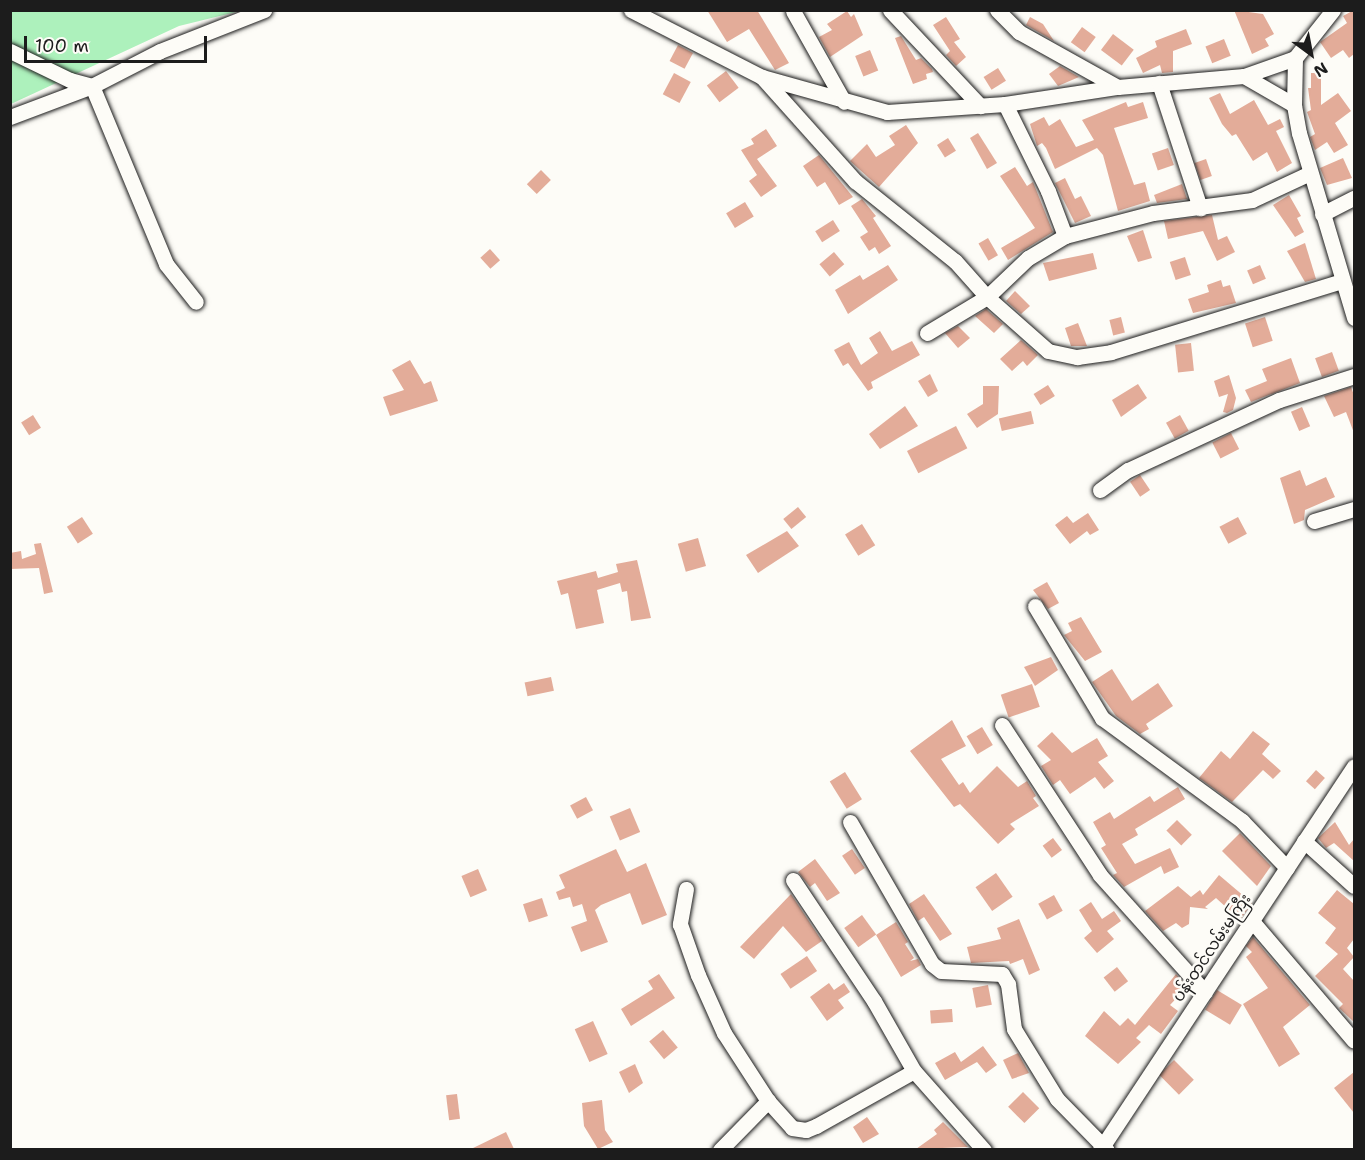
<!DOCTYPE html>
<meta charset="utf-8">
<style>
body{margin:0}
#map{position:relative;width:1365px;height:1160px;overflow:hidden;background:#fdfcf7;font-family:"Shantell Sans","Noto Sans Myanmar",sans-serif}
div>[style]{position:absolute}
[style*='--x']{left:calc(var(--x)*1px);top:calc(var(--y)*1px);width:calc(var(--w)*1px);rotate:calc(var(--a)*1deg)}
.green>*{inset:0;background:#adf1bc}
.building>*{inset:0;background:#e3ac99;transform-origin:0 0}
.roads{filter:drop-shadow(0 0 2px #1c1c1c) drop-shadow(0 0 2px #1c1c1c)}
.minor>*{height:15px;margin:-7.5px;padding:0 7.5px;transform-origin:7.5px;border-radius:7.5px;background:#fdfcf7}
span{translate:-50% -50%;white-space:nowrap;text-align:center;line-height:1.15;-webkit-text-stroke:5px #fdfcf7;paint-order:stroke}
.street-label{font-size:16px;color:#1c1c1c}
.frame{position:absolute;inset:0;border:12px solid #1c1c1c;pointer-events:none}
.north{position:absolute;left:1281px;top:24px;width:60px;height:60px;-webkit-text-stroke:4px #fdfcf7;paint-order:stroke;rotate:148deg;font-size:16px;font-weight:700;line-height:24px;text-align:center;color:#1c1c1c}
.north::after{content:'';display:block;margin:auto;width:21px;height:27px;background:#1c1c1c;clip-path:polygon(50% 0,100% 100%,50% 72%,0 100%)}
.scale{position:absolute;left:24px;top:36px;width:183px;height:27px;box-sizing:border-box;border:3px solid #1c1c1c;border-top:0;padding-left:8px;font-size:18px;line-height:21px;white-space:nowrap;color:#1c1c1c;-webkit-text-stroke:4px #fdfcf7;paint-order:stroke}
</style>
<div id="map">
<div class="green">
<i style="clip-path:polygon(10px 11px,240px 11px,179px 26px,11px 104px)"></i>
</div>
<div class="building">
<i style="clip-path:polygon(707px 10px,757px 10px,789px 63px,775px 70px,749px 29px,727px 42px)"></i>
<i style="clip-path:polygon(1234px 10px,1263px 14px,1274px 34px,1265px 39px,1269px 46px,1252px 54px)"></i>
<i style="clip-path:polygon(1354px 10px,1354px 54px,1349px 58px,1343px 50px,1331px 58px,1320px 42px,1347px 23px,1343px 16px)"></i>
<i style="clip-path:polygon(847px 11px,851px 17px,854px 14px,863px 35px,830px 57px,819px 37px,832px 30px,827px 24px)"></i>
<i style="clip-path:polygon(946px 17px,960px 39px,954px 42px,966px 57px,956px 66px,946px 55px,950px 51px,933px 25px)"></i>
<i style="clip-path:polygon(1030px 17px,1043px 24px,1054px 41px,1026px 25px)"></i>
<i style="left:1082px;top:27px;width:17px;height:19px;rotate:36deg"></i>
<i style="clip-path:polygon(1186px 29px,1192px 44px,1173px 51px,1173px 72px,1162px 73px,1160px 65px,1143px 73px,1136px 58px,1157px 47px,1155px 41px)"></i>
<i style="left:1113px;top:34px;width:26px;height:20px;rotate:37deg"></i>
<i style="clip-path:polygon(901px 36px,916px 60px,921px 58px,932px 69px,933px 72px,926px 74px,927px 79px,913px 84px,895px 38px)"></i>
<i style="left:1224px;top:39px;width:18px;height:20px;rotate:68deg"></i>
<i style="left:678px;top:45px;width:17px;height:18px;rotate:28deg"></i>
<i style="left:870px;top:50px;width:22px;height:16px;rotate:68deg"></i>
<i style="clip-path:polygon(1060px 66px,1079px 77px,1058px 86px,1049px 74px)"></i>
<i style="left:998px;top:68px;width:15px;height:17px;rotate:58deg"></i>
<i style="left:726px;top:71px;width:21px;height:24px;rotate:53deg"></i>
<i style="left:674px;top:73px;width:19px;height:24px;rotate:28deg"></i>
<i style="clip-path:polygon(1311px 73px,1321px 73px,1321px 105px,1338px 93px,1351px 111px,1335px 123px,1348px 145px,1334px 153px,1327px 142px,1315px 150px,1310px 137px,1315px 134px,1307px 112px,1311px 110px,1308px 88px,1311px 88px)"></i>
<i style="clip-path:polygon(1220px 93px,1230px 114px,1254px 100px,1268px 125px,1280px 119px,1284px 127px,1276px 131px,1292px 163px,1277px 172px,1267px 152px,1253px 161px,1236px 134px,1232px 136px,1222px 124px,1209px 98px)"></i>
<i style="clip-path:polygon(1126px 102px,1128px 107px,1143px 102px,1148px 118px,1114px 128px,1134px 185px,1145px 182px,1150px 201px,1118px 211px,1103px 155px,1097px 148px,1055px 169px,1046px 148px,1042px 143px,1037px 146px,1030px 124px,1044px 117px,1049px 126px,1060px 119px,1076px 147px,1094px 140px,1082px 120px)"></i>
<i style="clip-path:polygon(906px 125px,918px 143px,879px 187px,850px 161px,867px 144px,876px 157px,895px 145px,889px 136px)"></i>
<i style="clip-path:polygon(766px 129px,777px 146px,757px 159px,777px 186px,761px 197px,749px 181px,757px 175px,741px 150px,754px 144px,751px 139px)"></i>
<i style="clip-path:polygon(978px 133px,997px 163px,987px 169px,970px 138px)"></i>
<i style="left:948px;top:138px;width:15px;height:13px;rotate:58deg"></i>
<i style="left:1168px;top:148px;width:18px;height:17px;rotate:71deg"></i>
<i style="clip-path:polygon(819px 155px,853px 197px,839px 205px,825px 182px,817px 187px,803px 166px)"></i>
<i style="clip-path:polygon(1343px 158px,1352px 178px,1327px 185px,1320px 168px)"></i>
<i style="left:1206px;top:159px;width:18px;height:12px;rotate:71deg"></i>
<i style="clip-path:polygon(1015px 167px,1027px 186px,1033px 182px,1053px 232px,1008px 260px,1001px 248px,1035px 228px,1000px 176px)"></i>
<i style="left:541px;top:170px;width:14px;height:20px;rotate:45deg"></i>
<i style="clip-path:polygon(1065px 178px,1075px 199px,1081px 196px,1091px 216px,1075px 223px,1055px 183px)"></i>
<i style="clip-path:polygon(1182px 184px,1187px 199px,1157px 203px,1154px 195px)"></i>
<i style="clip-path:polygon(1289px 195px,1301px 216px,1297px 218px,1304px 232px,1295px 237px,1273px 205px)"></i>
<i style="clip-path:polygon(862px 199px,876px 216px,873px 218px,891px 246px,879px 254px,875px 247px,869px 251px,860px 237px,868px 232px,851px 206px)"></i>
<i style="left:745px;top:202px;width:17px;height:22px;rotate:59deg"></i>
<i style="clip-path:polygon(1212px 215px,1218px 240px,1227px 236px,1235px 252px,1217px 261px,1203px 231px,1168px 239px,1164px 221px)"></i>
<i style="left:833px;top:220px;width:13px;height:21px;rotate:58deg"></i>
<i style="clip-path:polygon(1143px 230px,1152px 258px,1138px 262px,1127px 236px)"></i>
<i style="left:988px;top:238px;width:20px;height:11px;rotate:60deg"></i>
<i style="clip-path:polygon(1305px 243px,1316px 279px,1305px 282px,1287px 251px)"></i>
<i style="left:490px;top:249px;width:15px;height:13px;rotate:48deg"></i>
<i style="left:834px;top:252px;width:16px;height:19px;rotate:50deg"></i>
<i style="clip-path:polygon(1093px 253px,1097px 269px,1049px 281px,1043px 263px)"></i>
<i style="left:1185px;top:257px;width:19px;height:16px;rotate:72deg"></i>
<i style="clip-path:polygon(888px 265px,898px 280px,848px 314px,835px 290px,860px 275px,863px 280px)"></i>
<i style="left:1260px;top:265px;width:15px;height:14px;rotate:67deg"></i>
<i style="clip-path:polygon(1221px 280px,1223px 287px,1230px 285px,1236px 303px,1193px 313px,1188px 299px,1209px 292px,1207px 285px)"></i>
<i style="clip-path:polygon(1015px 291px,1030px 306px,1021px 314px,1006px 301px)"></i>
<i style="clip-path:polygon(986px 309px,1003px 324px,994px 333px,975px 316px)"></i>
<i style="left:1121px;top:317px;width:16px;height:12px;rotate:76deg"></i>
<i style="left:1265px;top:317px;width:25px;height:21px;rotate:72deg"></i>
<i style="clip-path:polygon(1078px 323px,1087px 346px,1071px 346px,1065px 328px)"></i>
<i style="clip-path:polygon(958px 326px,970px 338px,958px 348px,945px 333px)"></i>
<i style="clip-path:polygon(880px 331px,892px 351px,912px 341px,920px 355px,871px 382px,873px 388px,868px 391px,848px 363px,843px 366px,834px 350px,849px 342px,861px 365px,878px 353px,869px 338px)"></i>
<i style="clip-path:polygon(1021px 340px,1038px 355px,1027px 366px,1023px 361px,1012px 371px,1000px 359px)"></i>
<i style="left:1191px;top:343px;width:28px;height:16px;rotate:84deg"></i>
<i style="left:1332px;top:352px;width:20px;height:18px;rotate:70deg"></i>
<i style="clip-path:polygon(1291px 358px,1300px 383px,1251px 402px,1245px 390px,1267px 381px,1262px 369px)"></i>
<i style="clip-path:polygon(410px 360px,424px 384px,431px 381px,438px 401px,390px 416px,383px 397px,404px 390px,392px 370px)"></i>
<i style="clip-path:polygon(930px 374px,938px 391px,928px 397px,918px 381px)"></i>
<i style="clip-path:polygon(1229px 375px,1236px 398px,1233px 410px,1227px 413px,1223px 412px,1228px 394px,1219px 397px,1214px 381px)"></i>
<i style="clip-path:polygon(1138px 384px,1147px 398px,1121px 417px,1112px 400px)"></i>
<i style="left:1048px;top:385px;width:13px;height:17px;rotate:58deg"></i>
<i style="clip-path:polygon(983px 386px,999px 386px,998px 414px,977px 428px,967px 414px,983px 404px)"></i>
<i style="clip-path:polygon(1351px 387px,1354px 395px,1354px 433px,1346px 412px,1334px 417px,1324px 396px)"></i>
<i style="clip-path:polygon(905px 406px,918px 426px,880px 449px,869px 434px)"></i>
<i style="left:1302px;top:407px;width:21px;height:12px;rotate:67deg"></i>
<i style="left:1031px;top:411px;width:13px;height:33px;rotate:77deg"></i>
<i style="left:33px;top:415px;width:15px;height:14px;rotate:58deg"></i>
<i style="left:1180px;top:415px;width:18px;height:16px;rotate:61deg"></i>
<i style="left:956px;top:426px;width:25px;height:55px;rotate:63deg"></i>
<i style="left:1231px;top:433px;width:18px;height:21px;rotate:63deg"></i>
<i style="clip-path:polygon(1300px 470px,1306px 486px,1326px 477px,1335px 497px,1305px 510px,1304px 520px,1294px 524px,1280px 478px)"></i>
<i style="left:1140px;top:475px;width:18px;height:12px;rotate:56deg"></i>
<i style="left:798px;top:507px;width:13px;height:19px;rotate:51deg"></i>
<i style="clip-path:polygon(1088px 513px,1099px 530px,1090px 535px,1087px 531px,1070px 544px,1055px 525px,1067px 516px,1073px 523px)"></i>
<i style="left:82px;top:517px;width:20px;height:18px;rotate:57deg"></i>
<i style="left:1238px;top:517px;width:19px;height:21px;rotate:62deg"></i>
<i style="left:862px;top:524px;width:25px;height:20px;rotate:58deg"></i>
<i style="clip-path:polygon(787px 531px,799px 546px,758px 573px,746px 555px)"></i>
<i style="left:698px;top:538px;width:29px;height:21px;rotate:74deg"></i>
<i style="clip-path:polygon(41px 543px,53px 592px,44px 594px,39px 568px,10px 569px,10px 553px,21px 551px,22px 559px,36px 554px,34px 544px)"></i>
<i style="clip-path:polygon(637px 560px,651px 618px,631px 621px,627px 591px,622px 592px,620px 583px,597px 590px,604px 623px,576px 629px,568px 593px,561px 595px,557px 581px,596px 571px,598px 578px,618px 572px,616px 564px)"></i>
<i style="clip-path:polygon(1047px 582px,1059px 603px,1048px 609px,1033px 590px)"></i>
<i style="clip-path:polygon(1081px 617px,1102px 652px,1085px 661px,1064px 635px,1072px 631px,1068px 623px)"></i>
<i style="clip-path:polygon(1051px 657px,1058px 670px,1035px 686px,1024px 667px)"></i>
<i style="clip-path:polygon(1112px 669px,1132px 701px,1158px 683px,1173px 706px,1146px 724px,1149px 729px,1140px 734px,1116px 716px,1092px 682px)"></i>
<i style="left:551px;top:677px;width:14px;height:27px;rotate:78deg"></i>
<i style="left:1032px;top:684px;width:24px;height:33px;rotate:71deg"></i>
<i style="clip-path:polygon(952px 720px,966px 746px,941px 759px,959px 785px,963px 782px,970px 793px,997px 766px,1018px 787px,1027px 781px,1036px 796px,1033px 798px,1039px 806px,1010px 824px,1015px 829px,998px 844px,960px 804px,954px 807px,910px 751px)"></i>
<i style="left:982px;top:727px;width:21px;height:18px;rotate:59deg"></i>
<i style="clip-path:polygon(1253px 731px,1270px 744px,1262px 754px,1281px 771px,1273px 779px,1263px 770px,1232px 802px,1199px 778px,1221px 751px,1230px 759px)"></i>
<i style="clip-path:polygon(1052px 732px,1072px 753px,1097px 738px,1108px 756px,1098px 762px,1114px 781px,1104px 789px,1095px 777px,1070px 794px,1060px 780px,1053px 785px,1041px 766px,1051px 760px,1037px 746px)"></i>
<i style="left:1316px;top:770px;width:12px;height:15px;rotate:42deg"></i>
<i style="left:845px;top:772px;width:32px;height:18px;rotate:58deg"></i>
<i style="clip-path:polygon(1178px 787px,1185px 799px,1135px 829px,1138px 835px,1122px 844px,1135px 864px,1170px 848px,1179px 867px,1164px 874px,1161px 866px,1124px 887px,1113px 875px,1117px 873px,1101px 848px,1106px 845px,1093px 822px,1110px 812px,1114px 819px,1150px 796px,1154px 802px)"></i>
<i style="left:586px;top:797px;width:15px;height:18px;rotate:62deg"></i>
<i style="left:630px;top:808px;width:26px;height:22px;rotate:67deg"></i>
<i style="left:1177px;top:820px;width:21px;height:15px;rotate:45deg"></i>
<i style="clip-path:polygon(1335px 822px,1349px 845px,1354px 839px,1354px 861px,1334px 843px,1326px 848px,1318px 838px)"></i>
<i style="clip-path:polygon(1240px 833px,1271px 866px,1257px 886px,1222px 851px)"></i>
<i style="left:1053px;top:838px;width:15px;height:13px;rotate:53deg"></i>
<i style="clip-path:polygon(616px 849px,627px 872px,646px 863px,667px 915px,642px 925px,630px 893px,601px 905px,595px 910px,608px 942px,581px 952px,571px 927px,587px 921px,582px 904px,573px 907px,570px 897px,559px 900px,556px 892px,565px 888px,559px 875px)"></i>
<i style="left:852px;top:849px;width:23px;height:12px;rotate:56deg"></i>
<i style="clip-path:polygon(815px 859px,840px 893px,827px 901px,815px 883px,810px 887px,798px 872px)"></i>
<i style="left:478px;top:869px;width:23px;height:18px;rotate:67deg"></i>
<i style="left:996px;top:873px;width:29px;height:25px;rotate:55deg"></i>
<i style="clip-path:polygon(1219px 875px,1252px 903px,1240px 920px,1216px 898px,1205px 907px,1208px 909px,1190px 907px,1189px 924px,1182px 928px,1176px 923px,1163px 931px,1145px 911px,1178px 886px,1191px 897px,1200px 890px,1203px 895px)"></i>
<i style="clip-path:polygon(1337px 890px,1354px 904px,1354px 939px,1347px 948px,1354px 957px,1343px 969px,1354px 981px,1354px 1022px,1339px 1008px,1343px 1004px,1315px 976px,1338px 954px,1325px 943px,1336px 928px,1318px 913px)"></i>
<i style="clip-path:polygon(791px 894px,822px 941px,806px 952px,783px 926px,754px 959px,740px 947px)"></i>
<i style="clip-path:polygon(924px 894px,952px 934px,940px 941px,924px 917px,918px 921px,909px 904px)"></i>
<i style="left:1054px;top:895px;width:18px;height:18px;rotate:61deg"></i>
<i style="left:542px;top:898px;width:19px;height:20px;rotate:72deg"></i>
<i style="clip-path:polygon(1091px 902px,1102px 919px,1114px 911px,1121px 921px,1107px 931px,1114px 939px,1097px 953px,1084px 938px,1092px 931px,1079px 910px)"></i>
<i style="left:862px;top:915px;width:24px;height:22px;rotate:54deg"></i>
<i style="clip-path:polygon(1019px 919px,1040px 970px,1029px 975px,1023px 959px,1010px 964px,1009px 961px,971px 963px,967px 947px,1001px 939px,997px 928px)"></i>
<i style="clip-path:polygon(896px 922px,908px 942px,905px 944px,914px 958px,910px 961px,918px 959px,921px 965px,901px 977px,876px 935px)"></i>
<i style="clip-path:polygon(1253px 937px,1310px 1005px,1283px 1027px,1300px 1054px,1279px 1067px,1243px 1004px,1268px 988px,1246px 957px,1252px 952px,1246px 946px)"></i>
<i style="left:807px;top:956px;width:18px;height:32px;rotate:56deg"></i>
<i style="left:1117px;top:967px;width:18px;height:17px;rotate:52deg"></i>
<i style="clip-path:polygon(659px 974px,675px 998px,631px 1026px,621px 1009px,653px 989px,648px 981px)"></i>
<i style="clip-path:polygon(1176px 974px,1187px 987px,1170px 1005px,1178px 1011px,1161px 1034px,1149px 1025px,1136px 1038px,1141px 1042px,1118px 1064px,1085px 1036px,1104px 1011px,1120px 1026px,1128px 1018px,1135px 1025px)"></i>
<i style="clip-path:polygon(829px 983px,834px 990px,844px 983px,850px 992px,838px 1000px,844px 1008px,827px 1021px,810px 997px)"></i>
<i style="left:988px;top:985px;width:20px;height:16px;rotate:79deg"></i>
<i style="left:1217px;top:990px;width:29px;height:23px;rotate:31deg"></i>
<i style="left:952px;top:1009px;width:13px;height:22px;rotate:86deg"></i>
<i style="left:593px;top:1021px;width:36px;height:20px;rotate:66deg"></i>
<i style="left:663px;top:1030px;width:23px;height:18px;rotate:50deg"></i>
<i style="clip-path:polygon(983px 1046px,997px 1065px,986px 1073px,977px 1062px,945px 1080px,935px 1063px,955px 1052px,961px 1062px)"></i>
<i style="clip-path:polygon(1018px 1053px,1029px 1073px,1012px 1079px,1003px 1060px)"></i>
<i style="left:1174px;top:1060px;width:28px;height:21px;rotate:45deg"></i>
<i style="clip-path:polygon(635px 1064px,643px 1083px,629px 1093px,619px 1072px)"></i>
<i style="clip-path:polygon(1354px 1072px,1354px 1113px,1334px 1088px)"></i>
<i style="left:1023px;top:1092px;width:23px;height:21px;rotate:45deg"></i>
<i style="left:457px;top:1094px;width:25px;height:11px;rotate:83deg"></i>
<i style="clip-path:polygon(602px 1100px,605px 1130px,613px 1142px,598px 1149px,584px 1126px,582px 1103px)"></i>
<i style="clip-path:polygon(867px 1117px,879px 1134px,863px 1143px,853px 1127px)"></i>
<i style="clip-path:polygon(943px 1122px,968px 1147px,916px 1149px,937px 1134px,934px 1130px)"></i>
<i style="clip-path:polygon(506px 1132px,514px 1149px,471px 1149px)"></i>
</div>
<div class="roads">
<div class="minor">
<i style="--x:631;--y:10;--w:147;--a:27.1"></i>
<i style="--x:762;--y:77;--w:130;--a:15.6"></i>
<i style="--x:887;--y:112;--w:118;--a:-3.9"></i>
<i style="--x:1005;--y:104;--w:114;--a:-8.6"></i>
<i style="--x:1118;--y:87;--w:126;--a:-5"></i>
<i style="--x:1244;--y:76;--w:54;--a:-19.4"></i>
<i style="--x:1295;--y:58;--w:61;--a:-51.6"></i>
<i style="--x:890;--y:10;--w:132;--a:46.8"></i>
<i style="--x:997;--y:10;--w:31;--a:45"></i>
<i style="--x:1019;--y:32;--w:113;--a:29.1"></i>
<i style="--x:793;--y:11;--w:104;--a:60.7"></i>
<i style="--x:10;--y:51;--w:67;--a:25.8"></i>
<i style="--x:70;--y:80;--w:23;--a:15"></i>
<i style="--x:92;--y:86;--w:76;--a:-27.2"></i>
<i style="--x:160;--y:51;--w:112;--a:-21.5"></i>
<i style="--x:1295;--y:58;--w:47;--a:91.2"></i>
<i style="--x:1294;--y:105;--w:28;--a:80"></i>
<i style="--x:1299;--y:133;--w:193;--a:73.4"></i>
<i style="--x:1244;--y:76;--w:58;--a:30.1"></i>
<i style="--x:762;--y:77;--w:140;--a:48.2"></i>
<i style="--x:855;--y:181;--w:128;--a:38.7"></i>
<i style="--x:955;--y:261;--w:48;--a:48.4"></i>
<i style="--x:987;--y:297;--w:81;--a:41.5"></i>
<i style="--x:1048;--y:351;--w:30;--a:12"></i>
<i style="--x:1077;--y:357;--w:34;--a:-8"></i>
<i style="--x:1111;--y:352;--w:242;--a:-17.1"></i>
<i style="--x:1159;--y:83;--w:132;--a:71.8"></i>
<i style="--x:1005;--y:104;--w:97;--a:63.7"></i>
<i style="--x:1048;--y:191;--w:48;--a:69.3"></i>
<i style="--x:10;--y:117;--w:88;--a:-20.7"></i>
<i style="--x:92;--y:86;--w:193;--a:67.4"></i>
<i style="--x:166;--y:264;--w:48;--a:51.7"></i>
<i style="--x:1322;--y:214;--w:36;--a:-27"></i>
<i style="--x:927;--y:333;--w:70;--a:-31"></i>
<i style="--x:987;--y:297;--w:57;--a:-43.6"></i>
<i style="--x:1028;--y:258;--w:43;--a:-30.7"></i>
<i style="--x:1065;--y:236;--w:91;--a:-14.6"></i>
<i style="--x:1153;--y:213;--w:100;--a:-7.5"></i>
<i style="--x:1252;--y:200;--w:64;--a:-25"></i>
<i style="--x:1100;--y:490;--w:34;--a:-36"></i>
<i style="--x:1128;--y:470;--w:166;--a:-24.9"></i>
<i style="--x:1279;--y:400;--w:79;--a:-17.7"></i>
<i style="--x:1314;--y:521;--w:42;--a:-16.7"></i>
<i style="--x:1035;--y:606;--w:131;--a:59.1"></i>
<i style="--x:1102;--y:718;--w:174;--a:36.3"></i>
<i style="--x:1242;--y:821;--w:65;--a:46.2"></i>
<i style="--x:1002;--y:725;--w:179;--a:56.8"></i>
<i style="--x:1100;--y:875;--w:157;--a:48.1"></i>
<i style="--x:850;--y:822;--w:164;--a:60"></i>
<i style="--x:932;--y:964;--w:11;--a:38"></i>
<i style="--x:941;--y:971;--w:61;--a:2.8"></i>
<i style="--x:1002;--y:974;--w:12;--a:59"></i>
<i style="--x:1008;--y:984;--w:45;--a:82.4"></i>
<i style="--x:1014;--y:1029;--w:82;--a:58.4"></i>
<i style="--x:1057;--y:1099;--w:71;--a:45.6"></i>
<i style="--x:1304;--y:841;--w:67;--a:42"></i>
<i style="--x:793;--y:880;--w:146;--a:56.2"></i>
<i style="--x:874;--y:1001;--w:81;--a:60.3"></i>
<i style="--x:914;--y:1071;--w:106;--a:48.5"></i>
<i style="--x:686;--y:889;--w:36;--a:100"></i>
<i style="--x:680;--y:924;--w:54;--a:70.6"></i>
<i style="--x:698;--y:975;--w:64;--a:65.9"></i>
<i style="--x:724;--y:1033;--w:81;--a:57.1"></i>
<i style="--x:768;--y:1101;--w:36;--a:48"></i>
<i style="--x:792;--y:1128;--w:14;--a:8"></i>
<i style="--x:806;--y:1130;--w:11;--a:-22"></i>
<i style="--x:816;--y:1126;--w:112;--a:-29.3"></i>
<i style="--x:1252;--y:921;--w:157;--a:49.6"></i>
<i style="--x:720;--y:1150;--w:69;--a:-45.6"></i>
<i style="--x:1100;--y:1150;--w:460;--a:-56.5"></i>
</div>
</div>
<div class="street-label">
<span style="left:1212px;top:948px;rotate:-56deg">ပန်းတင်လမ်းမကြီး</span>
</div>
<div class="frame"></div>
<div class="north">N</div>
<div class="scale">100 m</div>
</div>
